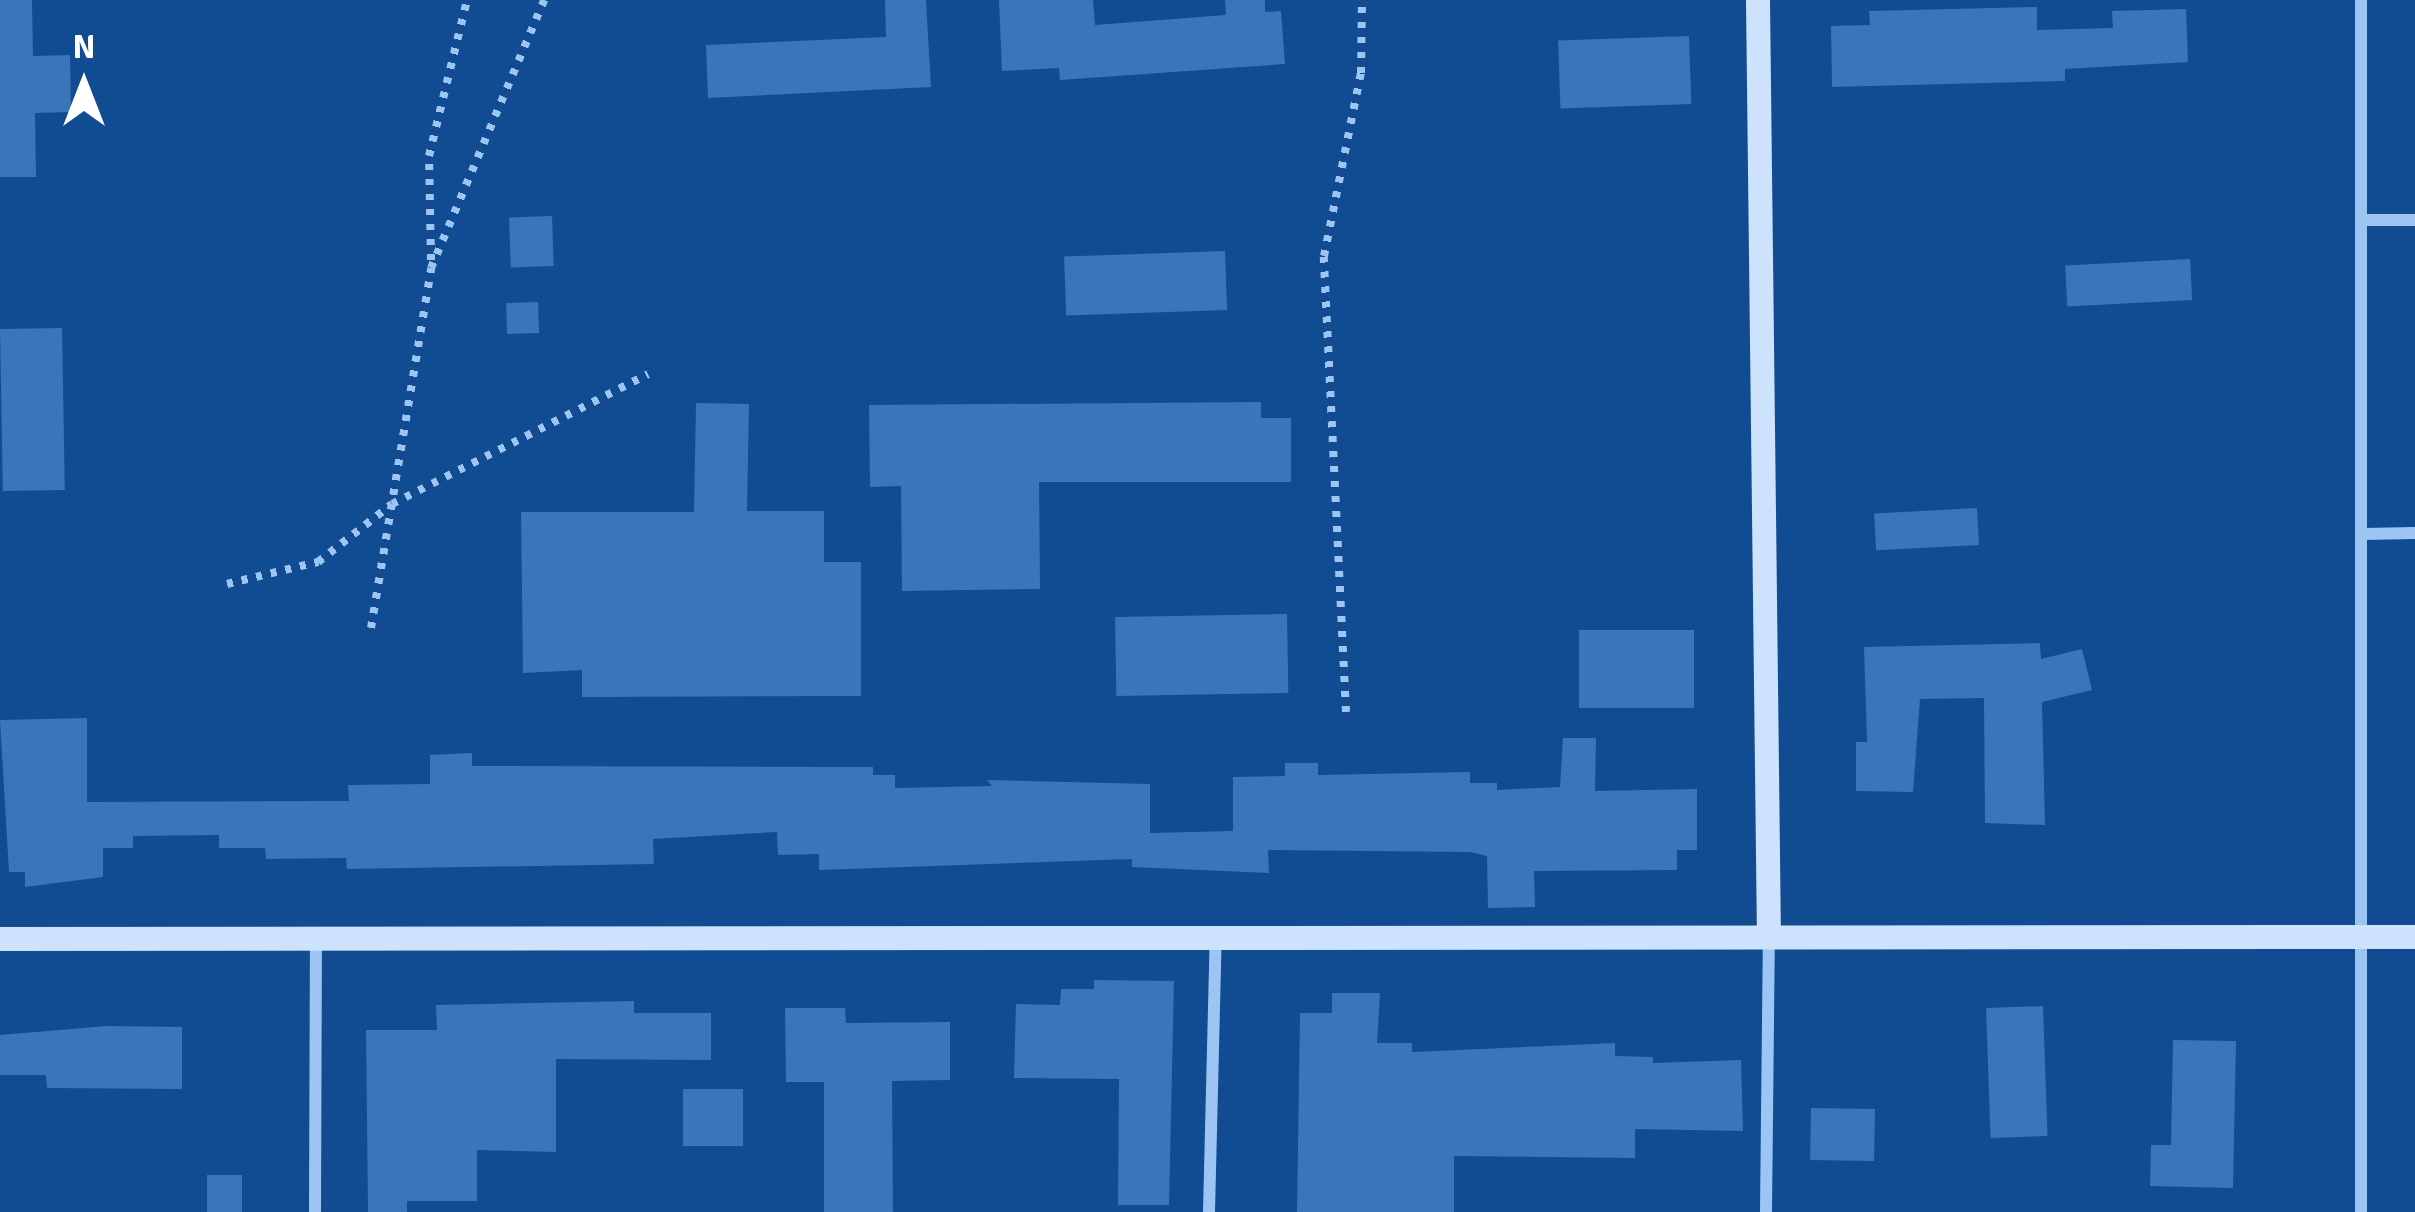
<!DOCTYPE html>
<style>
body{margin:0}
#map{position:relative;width:2415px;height:1212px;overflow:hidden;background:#114b92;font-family:Signika,sans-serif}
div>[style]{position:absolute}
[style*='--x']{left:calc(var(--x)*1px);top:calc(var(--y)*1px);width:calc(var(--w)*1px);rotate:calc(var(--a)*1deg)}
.building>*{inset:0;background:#3a75ba;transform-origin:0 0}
.path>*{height:8px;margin-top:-4px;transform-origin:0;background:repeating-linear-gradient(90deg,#9dc5f3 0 6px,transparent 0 15px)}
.street>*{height:12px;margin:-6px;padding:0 6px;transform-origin:6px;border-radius:6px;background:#9dc5f3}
.secondary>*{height:24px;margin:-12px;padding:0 12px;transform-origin:12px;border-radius:12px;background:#cce2fd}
span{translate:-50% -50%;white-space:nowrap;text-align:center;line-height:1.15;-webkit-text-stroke:12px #114b92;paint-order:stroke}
.north{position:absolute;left:24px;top:24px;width:120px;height:120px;-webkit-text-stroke:9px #114b92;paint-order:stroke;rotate:0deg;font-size:33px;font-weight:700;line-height:48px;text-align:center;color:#fff}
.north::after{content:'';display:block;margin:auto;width:42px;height:54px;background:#fff;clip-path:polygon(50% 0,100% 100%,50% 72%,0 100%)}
</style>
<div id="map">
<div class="building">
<i style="clip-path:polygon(0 0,32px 0,33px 56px,70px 55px,71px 112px,35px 113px,36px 177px,0 177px)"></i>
<i style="clip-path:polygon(885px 0,926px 0,931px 87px,708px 98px,706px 45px,886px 37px)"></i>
<i style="clip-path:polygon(999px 0,1093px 0,1095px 25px,1226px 15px,1225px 0,1265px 0,1265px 12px,1281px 11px,1285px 64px,1060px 80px,1059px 68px,1002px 71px)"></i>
<i style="clip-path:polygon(2037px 7px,2037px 30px,2113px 28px,2112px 11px,2186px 9px,2188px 62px,2065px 69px,2065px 81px,1832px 87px,1831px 26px,1870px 25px,1869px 11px)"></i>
<i style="left:1689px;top:36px;width:68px;height:131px;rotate:88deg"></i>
<i style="left:552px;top:216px;width:50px;height:43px;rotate:88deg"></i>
<i style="left:1225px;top:251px;width:59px;height:161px;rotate:88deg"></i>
<i style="left:2190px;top:259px;width:41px;height:125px;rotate:87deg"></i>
<i style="left:538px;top:302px;width:31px;height:32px;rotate:88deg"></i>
<i style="left:62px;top:328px;width:162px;height:62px;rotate:89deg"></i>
<i style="clip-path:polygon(1261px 402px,1261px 418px,1291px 418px,1291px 482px,1039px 482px,1040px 589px,902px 591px,901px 486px,870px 487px,869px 405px)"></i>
<i style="clip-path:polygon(696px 403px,749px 404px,747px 511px,824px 511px,824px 562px,861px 562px,861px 696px,582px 697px,582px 670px,523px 673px,521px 512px,694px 512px)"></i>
<i style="left:1977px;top:508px;width:37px;height:103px;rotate:87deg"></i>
<i style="left:1287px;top:614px;width:79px;height:172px;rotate:89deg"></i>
<i style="left:1579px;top:630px;width:115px;height:78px"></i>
<i style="clip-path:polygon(2040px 643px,2041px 659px,2082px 649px,2092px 690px,2042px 702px,2045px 825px,1985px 823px,1984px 698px,1920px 699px,1913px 792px,1856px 791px,1856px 742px,1867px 742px,1864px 647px)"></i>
<i style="clip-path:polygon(87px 718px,87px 802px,349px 801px,348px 785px,430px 784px,430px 755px,472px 753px,472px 766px,873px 767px,873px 775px,895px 775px,895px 788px,992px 786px,987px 780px,1150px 784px,1150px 833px,1233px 831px,1233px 777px,1285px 776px,1285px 763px,1318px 763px,1318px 775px,1470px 772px,1470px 783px,1497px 783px,1497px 790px,1560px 787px,1563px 738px,1596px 738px,1595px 791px,1697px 789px,1697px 850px,1677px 850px,1677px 870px,1534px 871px,1535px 907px,1488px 908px,1487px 856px,1470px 852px,1268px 850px,1269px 873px,1132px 867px,1132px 859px,819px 870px,819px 854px,778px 855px,777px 832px,653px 839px,654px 864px,347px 869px,346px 858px,266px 859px,265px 848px,219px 848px,219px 835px,133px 836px,133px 848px,103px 848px,103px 877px,25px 887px,25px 872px,9px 872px,0 720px)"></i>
<i style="clip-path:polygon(1094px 980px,1174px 981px,1169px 1205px,1118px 1205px,1119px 1079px,1014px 1078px,1016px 1004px,1060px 1005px,1061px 989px,1094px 989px)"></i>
<i style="clip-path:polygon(1332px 993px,1380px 993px,1377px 1043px,1412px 1043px,1412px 1052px,1615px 1043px,1615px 1056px,1653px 1057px,1653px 1063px,1741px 1060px,1743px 1131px,1635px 1129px,1635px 1158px,1454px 1156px,1454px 1212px,1297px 1212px,1300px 1013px,1332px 1013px)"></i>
<i style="clip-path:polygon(634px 1001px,634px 1013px,711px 1013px,711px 1060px,556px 1059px,556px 1152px,477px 1150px,477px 1201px,407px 1201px,407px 1212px,368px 1212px,366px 1030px,437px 1030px,436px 1005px)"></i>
<i style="left:2043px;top:1006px;width:130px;height:57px;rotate:88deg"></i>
<i style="clip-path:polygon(785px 1008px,845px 1008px,846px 1023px,950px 1022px,950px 1080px,892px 1081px,893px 1212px,824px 1212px,824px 1082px,786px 1082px)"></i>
<i style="clip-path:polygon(106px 1026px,182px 1027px,182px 1089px,47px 1088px,46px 1075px,0 1075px,0 1035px)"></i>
<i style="clip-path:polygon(2173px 1040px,2236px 1041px,2233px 1188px,2150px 1186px,2151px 1145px,2171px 1145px)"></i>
<i style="left:683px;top:1089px;width:60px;height:57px"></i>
<i style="left:1811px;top:1108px;width:64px;height:52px;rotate:1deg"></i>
<i style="left:207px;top:1175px;width:35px;height:37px"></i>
</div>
<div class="path">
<i style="--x:431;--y:260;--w:104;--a:-91.1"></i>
<i style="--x:429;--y:156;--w:161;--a:-76.3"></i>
<i style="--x:227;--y:584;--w:94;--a:-13.6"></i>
<i style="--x:318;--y:562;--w:94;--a:-38.1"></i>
<i style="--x:392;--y:504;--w:287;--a:-26.9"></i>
<i style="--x:371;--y:628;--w:365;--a:-80.5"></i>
<i style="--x:431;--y:268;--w:291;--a:-67.1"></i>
<i style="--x:1346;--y:712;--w:457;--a:-92.8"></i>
<i style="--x:1324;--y:256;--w:187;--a:-78.6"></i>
<i style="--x:1361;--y:73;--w:73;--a:-89.2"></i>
</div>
<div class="street">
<i style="--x:2361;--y:0;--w:1212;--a:90"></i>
<i style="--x:2362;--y:220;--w:53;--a:0"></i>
<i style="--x:2364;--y:534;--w:51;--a:-1.1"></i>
<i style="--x:315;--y:1212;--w:272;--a:-89.8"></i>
<i style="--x:1209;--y:1212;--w:277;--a:-88.6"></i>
<i style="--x:1766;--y:1212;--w:275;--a:-89.4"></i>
</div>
<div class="secondary">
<i style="--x:1758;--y:0;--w:937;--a:89.33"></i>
<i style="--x:0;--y:939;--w:2415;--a:-0.05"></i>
</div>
<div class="north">N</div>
</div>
